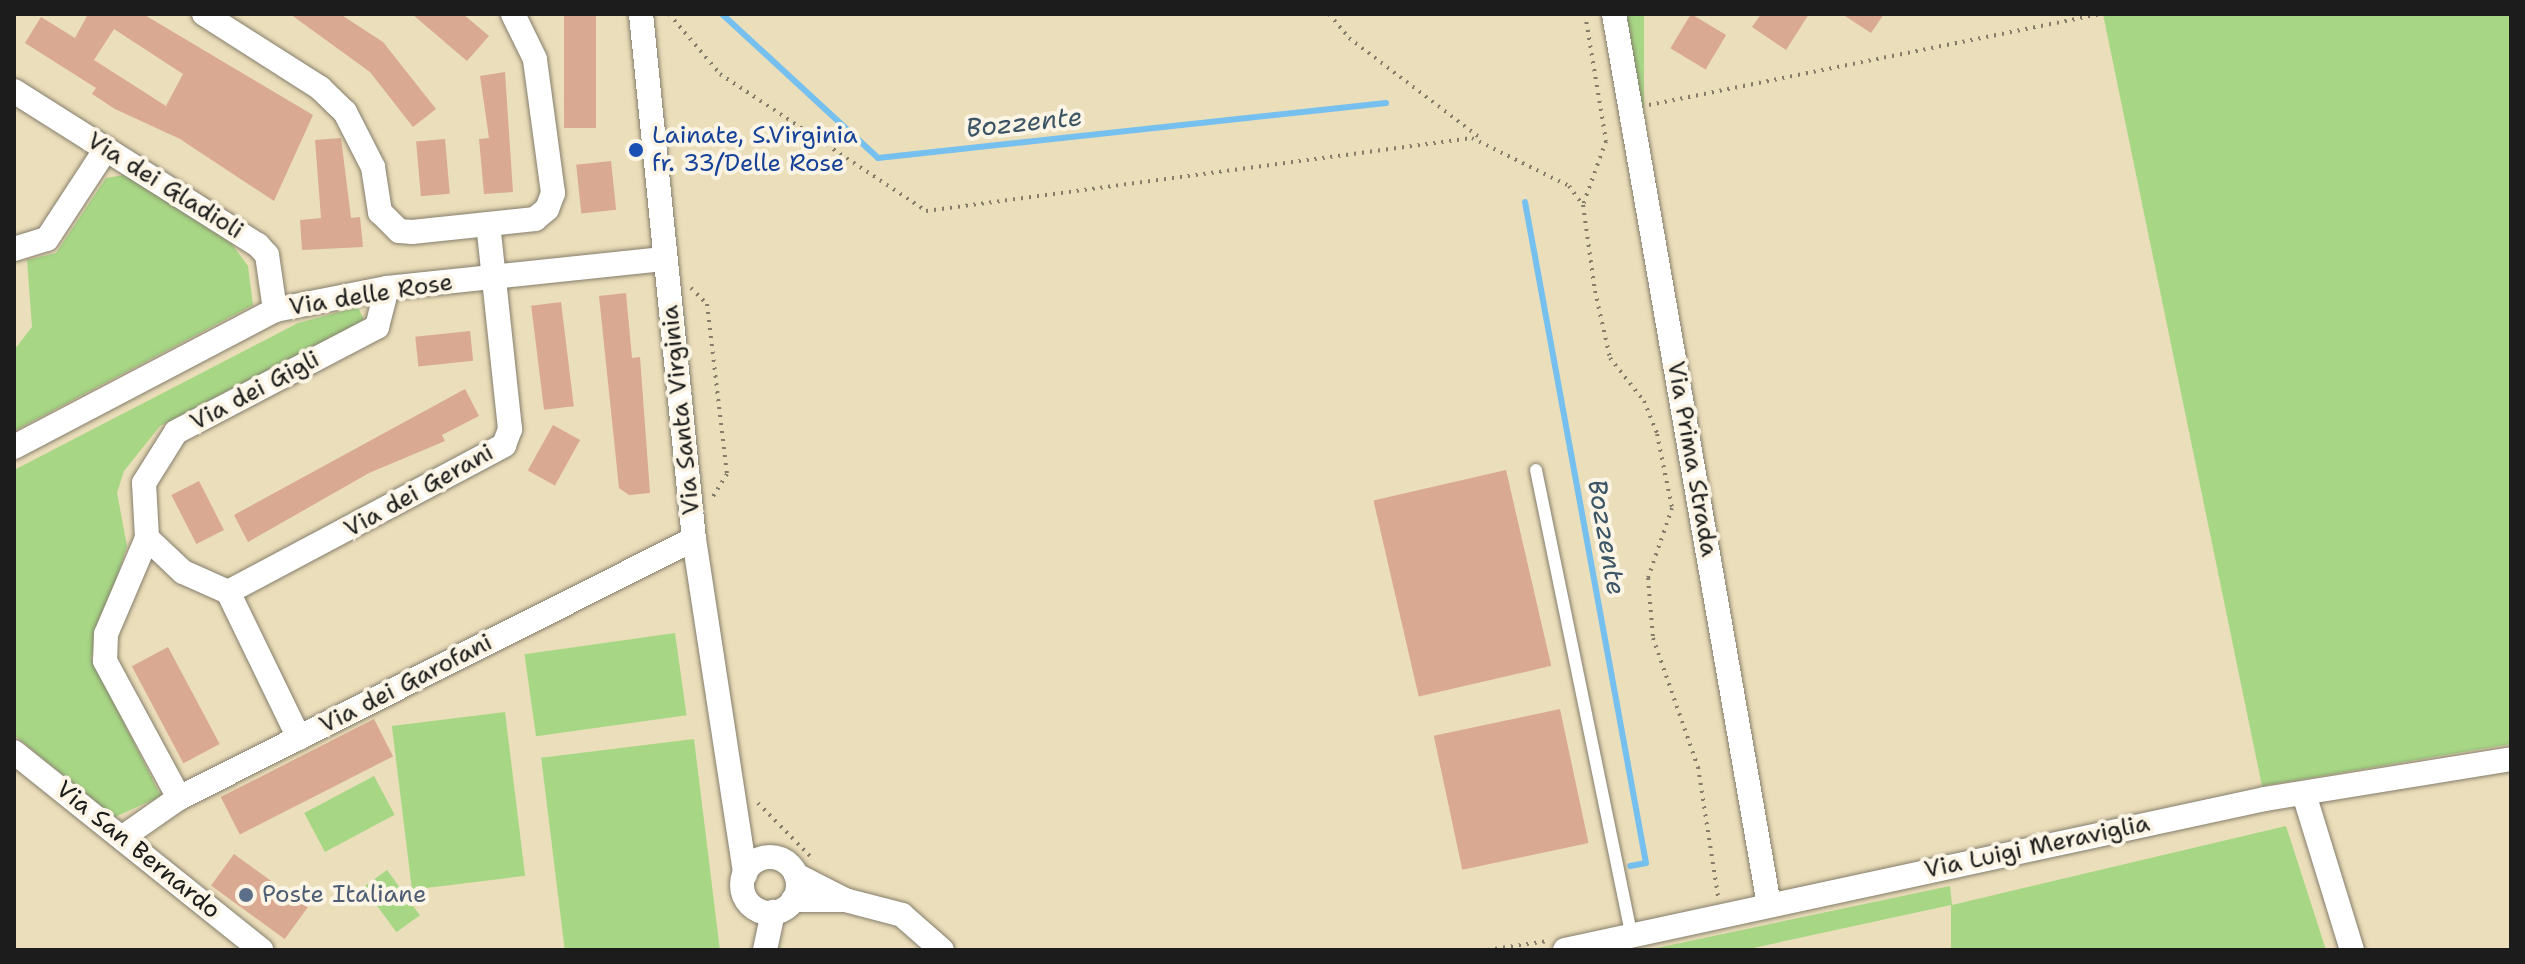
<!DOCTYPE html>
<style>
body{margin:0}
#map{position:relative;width:2525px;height:964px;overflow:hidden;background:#ebdeba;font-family:"Shantell Sans",sans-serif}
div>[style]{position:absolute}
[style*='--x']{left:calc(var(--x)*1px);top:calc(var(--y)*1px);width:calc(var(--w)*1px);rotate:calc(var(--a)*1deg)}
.green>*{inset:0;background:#a7d785;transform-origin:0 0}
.stream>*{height:6px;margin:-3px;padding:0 3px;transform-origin:3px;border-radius:3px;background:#75c0ee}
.building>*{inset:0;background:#daa991;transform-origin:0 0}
.path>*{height:4px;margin-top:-2px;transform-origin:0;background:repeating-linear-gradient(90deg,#847d6b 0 2px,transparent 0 8px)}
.roads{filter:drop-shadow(0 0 2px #847d6b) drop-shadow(0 0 2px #847d6b)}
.lane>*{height:12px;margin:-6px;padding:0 6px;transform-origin:6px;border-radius:6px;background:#fff}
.street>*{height:24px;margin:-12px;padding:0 12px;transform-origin:12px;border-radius:12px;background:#fff}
.street>.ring{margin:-12px;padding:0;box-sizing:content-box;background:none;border:24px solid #fff;border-radius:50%}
.dots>*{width:22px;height:22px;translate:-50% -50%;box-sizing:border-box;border:4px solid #fcf5e5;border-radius:50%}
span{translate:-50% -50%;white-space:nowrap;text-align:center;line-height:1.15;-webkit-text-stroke:8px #fcf5e5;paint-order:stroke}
.transit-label{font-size:24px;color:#164399}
.left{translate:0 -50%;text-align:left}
.street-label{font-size:24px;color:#1c1c1c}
.service-label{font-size:24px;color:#4e5e75}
.water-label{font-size:26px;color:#3b5566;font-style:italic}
.frame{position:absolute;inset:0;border:16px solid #1c1c1c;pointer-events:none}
</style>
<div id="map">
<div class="green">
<i style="left:1625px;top:14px;width:19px;height:95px"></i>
<i style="clip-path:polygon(2103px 14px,2511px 14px,2511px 744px,2262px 786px)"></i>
<i style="clip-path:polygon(124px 175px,231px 243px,248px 266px,253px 305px,14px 431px,14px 350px,32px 327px,27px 260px,56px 253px,106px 178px)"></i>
<i style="clip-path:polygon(358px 307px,364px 320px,160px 426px,124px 471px,117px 493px,127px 546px,91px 658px,161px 796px,115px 817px,14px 735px,14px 470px,298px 323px)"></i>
<i style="left:675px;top:633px;width:83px;height:152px;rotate:82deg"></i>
<i style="left:505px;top:712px;width:165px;height:114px;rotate:83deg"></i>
<i style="left:694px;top:739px;width:213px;height:154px;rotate:83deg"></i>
<i style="left:374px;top:776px;width:44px;height:79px;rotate:62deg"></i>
<i style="clip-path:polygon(2286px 826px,2326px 950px,1951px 950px,1951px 905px,1744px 950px,1647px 950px,1950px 886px,1952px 905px)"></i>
<i style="left:387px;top:870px;width:56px;height:29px;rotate:54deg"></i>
</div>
<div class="stream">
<i style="--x:722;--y:14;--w:212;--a:42.7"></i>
<i style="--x:878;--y:158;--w:511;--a:-6.18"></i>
<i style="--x:1525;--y:202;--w:672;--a:79.63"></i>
<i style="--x:1646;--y:863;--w:16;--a:169"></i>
</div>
<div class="building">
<i style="clip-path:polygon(evenodd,88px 14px,143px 14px,313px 115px,274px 201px,180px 139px,115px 109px,92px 94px,96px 88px,25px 43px,41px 17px,75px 38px,88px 14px,114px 29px,183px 74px,166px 106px,94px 60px,114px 29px)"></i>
<i style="clip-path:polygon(290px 14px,340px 14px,383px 42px,436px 109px,413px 127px,370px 72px)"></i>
<i style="clip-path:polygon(412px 14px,463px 14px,489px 36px,467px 61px)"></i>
<i style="left:564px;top:14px;width:32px;height:114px"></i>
<i style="left:1691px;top:14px;width:41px;height:40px;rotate:31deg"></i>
<i style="clip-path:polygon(1761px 14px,1809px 14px,1786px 50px,1752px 27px)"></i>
<i style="clip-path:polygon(1842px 14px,1884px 14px,1871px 33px)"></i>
<i style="clip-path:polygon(505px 72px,513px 192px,484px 194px,479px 139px,489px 138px,480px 76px)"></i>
<i style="clip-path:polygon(341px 138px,351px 218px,360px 217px,363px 247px,302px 250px,300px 220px,321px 218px,315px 140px)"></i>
<i style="left:445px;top:139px;width:55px;height:29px;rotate:85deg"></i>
<i style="left:611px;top:161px;width:49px;height:35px;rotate:84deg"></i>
<i style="clip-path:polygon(626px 293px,632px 358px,640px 357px,650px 493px,629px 495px,619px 488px,599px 296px)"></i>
<i style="left:561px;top:302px;width:105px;height:30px;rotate:83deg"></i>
<i style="left:470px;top:331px;width:30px;height:55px;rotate:84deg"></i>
<i style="clip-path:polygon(465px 389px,479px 416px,442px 435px,445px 441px,369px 473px,248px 542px,234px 515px)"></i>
<i style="left:553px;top:425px;width:31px;height:52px;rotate:29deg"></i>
<i style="left:1506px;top:470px;width:201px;height:136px;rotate:77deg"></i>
<i style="left:199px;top:481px;width:55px;height:31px;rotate:63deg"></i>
<i style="left:168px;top:647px;width:110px;height:41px;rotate:62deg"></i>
<i style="left:1560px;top:709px;width:137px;height:129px;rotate:78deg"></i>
<i style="left:374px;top:719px;width:42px;height:172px;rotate:63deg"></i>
<i style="left:234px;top:854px;width:91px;height:39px;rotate:36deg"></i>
</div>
<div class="path">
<i style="--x:669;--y:14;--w:79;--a:49.6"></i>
<i style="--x:720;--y:74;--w:247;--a:33.6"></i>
<i style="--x:926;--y:211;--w:551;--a:-7.62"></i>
<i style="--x:1472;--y:138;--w:108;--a:26.3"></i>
<i style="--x:1569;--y:186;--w:24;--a:54"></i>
<i style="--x:1329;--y:14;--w:31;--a:50"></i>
<i style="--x:1349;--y:38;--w:163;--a:37.3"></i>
<i style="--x:1585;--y:14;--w:129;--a:80.6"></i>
<i style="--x:1606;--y:141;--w:68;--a:109.8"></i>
<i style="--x:1583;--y:205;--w:87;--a:82.1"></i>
<i style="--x:1595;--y:291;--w:69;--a:77.4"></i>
<i style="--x:1610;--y:358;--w:55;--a:51.7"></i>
<i style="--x:1644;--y:401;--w:35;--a:68"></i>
<i style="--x:1657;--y:434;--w:76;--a:78.5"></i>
<i style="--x:1672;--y:508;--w:74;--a:108.9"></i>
<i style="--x:1648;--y:578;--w:60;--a:85.2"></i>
<i style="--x:1653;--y:638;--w:137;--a:70.8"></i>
<i style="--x:1698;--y:767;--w:131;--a:81.2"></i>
<i style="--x:1649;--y:105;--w:462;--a:-11.4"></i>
<i style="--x:691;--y:288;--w:23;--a:45"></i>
<i style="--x:707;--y:304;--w:171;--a:83.3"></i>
<i style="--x:727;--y:474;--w:28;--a:122"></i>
<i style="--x:758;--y:803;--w:74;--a:45.5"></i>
<i style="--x:1487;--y:950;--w:62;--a:-8.4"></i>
</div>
<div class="roads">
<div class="lane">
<i style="--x:1536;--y:470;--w:474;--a:78.4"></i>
</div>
<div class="street">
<i style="--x:204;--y:14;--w:138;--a:32.5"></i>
<i style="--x:320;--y:88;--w:35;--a:44"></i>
<i style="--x:345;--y:112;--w:62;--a:63"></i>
<i style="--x:373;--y:167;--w:46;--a:81.2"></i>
<i style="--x:380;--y:212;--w:27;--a:45"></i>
<i style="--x:399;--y:231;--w:13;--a:4"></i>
<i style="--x:412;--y:232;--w:124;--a:-6"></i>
<i style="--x:535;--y:219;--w:16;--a:-40"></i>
<i style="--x:547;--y:209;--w:17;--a:-69"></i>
<i style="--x:553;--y:193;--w:135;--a:-97.7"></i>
<i style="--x:535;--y:59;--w:50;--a:-116.1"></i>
<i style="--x:641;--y:14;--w:528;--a:84.24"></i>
<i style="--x:694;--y:539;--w:339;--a:81.3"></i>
<i style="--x:1614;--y:14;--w:904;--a:80.13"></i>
<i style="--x:14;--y:91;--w:289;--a:32.3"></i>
<i style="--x:258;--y:245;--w:13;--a:48"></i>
<i style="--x:267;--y:255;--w:56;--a:81.7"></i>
<i style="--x:14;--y:249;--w:34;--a:-17"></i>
<i style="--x:47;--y:239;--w:108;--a:-56.8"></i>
<i style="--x:14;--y:447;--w:295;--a:-27.7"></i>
<i style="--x:275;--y:310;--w:114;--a:-11.1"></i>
<i style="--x:387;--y:288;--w:280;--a:-6"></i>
<i style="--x:147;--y:538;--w:104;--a:113.1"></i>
<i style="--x:106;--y:634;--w:27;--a:92"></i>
<i style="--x:105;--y:661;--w:156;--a:61.6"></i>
<i style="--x:228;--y:592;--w:313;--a:-28"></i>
<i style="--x:504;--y:445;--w:17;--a:-69"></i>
<i style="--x:510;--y:429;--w:206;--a:-96.1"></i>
<i style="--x:299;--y:738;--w:162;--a:-115.9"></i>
<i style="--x:228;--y:592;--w:49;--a:-156"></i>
<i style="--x:183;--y:572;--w:50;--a:-136.6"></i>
<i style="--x:147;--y:538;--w:55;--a:-93.1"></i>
<i style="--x:144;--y:483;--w:60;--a:-57.9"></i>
<i style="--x:176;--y:432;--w:227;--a:-27.6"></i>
<i style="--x:377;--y:327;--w:40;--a:-75.6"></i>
<i style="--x:14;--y:752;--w:317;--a:38.7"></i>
<i style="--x:2304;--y:794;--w:163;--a:72.9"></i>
<i style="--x:123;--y:837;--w:68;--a:-34.9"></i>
<i style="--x:179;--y:798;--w:576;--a:-26.7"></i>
<i class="ring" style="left:742px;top:857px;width:32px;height:32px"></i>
<i style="--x:796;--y:875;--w:55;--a:27"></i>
<i style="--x:793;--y:900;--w:52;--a:0"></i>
<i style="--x:845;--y:900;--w:59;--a:14.7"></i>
<i style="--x:902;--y:915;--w:53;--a:41.2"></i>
<i style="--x:765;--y:950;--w:39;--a:-78"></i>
<i style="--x:1565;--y:950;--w:716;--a:-12.17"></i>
<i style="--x:2265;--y:799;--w:249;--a:-9.2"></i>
</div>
</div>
<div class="dots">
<i style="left:636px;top:150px;background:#1a4fb4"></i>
<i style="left:246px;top:895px;background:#5c6f8a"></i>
</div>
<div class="transit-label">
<span class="left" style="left:652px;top:150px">Lainate, S.Virginia<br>fr. 33/Delle Rose</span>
</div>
<div class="street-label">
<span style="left:165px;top:186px;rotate:32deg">Via dei Gladioli</span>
<span style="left:371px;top:295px;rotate:-9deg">Via delle Rose</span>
<span style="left:255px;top:391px;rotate:-28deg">Via dei Gigli</span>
<span style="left:681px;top:410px;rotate:-96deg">Via Santa Virginia</span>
<span style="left:1692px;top:459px;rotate:80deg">Via Prima Strada</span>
<span style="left:419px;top:491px;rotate:-29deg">Via dei Gerani</span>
<span style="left:406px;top:684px;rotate:-27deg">Via dei Garofani</span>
<span style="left:2037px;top:847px;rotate:-12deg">Via Luigi Meraviglia</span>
<span style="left:138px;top:850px;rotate:39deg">Via San Bernardo</span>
</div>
<div class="service-label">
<span class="left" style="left:262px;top:895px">Poste Italiane</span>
</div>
<div class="water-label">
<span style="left:1024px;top:122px;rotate:-6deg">Bozzente</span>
<span style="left:1607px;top:537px;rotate:80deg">Bozzente</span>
</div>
<div class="frame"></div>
</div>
